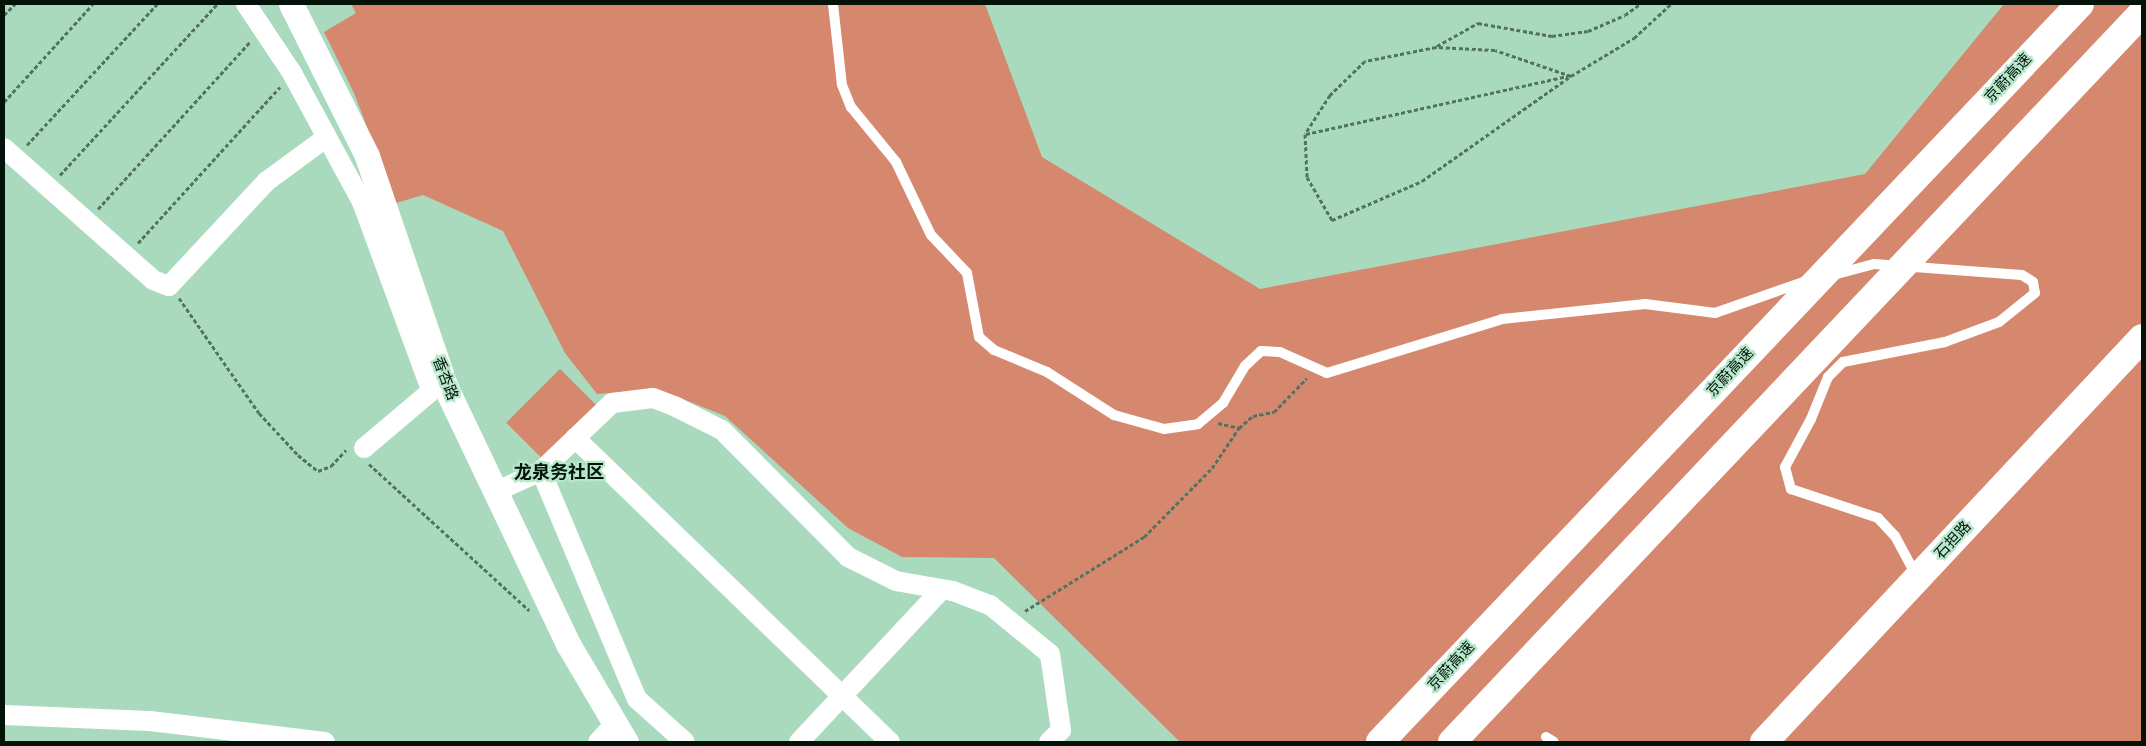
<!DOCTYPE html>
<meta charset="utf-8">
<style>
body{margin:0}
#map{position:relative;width:2146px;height:746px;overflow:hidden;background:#aadabe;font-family:Overpass,"Noto Sans SC",sans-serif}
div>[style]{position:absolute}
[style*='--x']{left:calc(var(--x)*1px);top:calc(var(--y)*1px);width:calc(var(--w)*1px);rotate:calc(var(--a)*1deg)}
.green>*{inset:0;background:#d5886e;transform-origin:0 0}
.path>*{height:3px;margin-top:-1.5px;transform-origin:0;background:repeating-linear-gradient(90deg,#537260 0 4px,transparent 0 6.5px)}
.service>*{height:10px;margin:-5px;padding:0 5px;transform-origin:5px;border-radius:5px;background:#fff}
.minor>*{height:20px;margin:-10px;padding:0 10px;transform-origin:10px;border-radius:10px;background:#fff}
.tertiary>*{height:25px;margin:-12.5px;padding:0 12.5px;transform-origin:12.5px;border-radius:12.5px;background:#fff}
.primary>*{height:28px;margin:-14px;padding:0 14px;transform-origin:14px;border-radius:14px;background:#fff}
.motorway>*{height:28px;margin:-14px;padding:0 14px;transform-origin:14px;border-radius:14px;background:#fff}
span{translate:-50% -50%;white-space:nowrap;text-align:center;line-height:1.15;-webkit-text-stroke:4.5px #b7e7cb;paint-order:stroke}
.street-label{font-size:15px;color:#03130a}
.quarter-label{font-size:18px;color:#03130a;font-weight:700}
.frame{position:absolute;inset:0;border:5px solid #03130a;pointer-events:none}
</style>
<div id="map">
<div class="green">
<i style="clip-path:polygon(351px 4px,985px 4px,1042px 157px,1260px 289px,1865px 174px,2004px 4px,2142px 4px,2142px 742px,1180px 742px,994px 558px,902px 557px,848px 528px,725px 416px,658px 389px,597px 394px,565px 353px,503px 231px,423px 195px,396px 203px,354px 93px,324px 32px,356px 13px)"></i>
<i style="left:560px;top:369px;width:51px;height:76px;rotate:45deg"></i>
</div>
<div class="path">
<i style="--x:4;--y:15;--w:16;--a:-45"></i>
<i style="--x:1437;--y:46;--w:47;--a:-29.3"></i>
<i style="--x:1478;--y:23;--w:75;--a:10"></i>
<i style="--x:1552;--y:36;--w:36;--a:-8"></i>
<i style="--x:1588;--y:31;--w:40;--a:-23.4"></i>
<i style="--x:1625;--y:15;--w:19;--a:-36"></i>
<i style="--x:1571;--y:76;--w:80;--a:-161.1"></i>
<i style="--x:1495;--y:50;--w:59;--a:-177.1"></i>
<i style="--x:1436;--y:47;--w:72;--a:168.8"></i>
<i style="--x:1365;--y:61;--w:49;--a:135.8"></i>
<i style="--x:1330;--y:95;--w:46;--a:122.7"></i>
<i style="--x:1305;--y:134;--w:43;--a:87.3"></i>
<i style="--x:1307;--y:177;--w:50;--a:59.8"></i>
<i style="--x:1332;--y:220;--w:98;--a:-23.4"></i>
<i style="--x:1422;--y:181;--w:182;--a:-35.2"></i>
<i style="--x:1571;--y:76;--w:74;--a:-31.1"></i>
<i style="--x:1634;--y:38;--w:50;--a:-42.6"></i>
<i style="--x:4;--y:102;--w:132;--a:-47.8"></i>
<i style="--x:1306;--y:134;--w:268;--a:-12.5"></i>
<i style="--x:27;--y:145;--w:192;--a:-47.3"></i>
<i style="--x:60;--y:175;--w:232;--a:-47.4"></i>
<i style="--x:98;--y:209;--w:226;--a:-47.7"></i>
<i style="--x:138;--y:243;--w:211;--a:-47.7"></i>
<i style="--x:179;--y:298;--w:140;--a:55.2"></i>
<i style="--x:259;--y:413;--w:57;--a:47.1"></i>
<i style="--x:298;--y:455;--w:26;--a:39"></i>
<i style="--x:318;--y:471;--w:14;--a:-21"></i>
<i style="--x:331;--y:466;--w:22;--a:-47"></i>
<i style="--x:1218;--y:423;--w:22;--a:13"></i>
<i style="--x:369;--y:464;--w:217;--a:42.4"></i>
<i style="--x:1025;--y:611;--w:140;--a:-31.9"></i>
<i style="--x:1144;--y:537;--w:97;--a:-45.4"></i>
<i style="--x:1212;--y:468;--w:48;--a:-56"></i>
<i style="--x:1239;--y:428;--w:18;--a:-41"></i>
<i style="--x:1253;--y:416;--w:21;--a:-11"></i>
<i style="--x:1274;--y:412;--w:47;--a:-45.9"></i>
</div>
<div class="service">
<i style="--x:833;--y:4;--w:81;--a:83.7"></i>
<i style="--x:842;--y:85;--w:24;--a:68"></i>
<i style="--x:851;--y:107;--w:71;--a:50.7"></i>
<i style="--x:896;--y:162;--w:81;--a:64.4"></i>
<i style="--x:931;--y:235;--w:52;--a:46.5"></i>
<i style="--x:967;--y:273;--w:65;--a:79.4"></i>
<i style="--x:979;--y:337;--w:20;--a:41"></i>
<i style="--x:994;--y:350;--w:57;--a:22.5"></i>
<i style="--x:1047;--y:372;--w:80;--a:32.7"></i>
<i style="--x:1114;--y:415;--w:52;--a:15.6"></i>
<i style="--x:1164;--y:429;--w:34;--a:-8"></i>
<i style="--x:1198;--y:424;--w:33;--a:-40"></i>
<i style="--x:1223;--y:403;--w:43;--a:-59.3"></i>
<i style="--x:1245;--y:366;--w:22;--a:-43"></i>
<i style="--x:1261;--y:351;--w:19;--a:3"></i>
<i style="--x:1280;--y:352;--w:51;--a:24.1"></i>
<i style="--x:1327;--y:373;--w:183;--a:-17.1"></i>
<i style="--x:1502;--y:319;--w:144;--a:-6"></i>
<i style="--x:1645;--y:304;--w:71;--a:7.3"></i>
<i style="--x:1715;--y:313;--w:96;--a:-19.4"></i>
<i style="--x:1833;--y:275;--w:42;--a:-15"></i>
<i style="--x:1874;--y:264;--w:148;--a:4.3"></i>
<i style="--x:2022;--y:275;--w:13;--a:32"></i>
<i style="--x:2033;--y:282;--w:11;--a:80"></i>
<i style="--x:2035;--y:293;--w:46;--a:141.1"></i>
<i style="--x:1999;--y:322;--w:58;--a:159.7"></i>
<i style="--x:1945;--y:342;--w:104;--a:168.9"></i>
<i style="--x:1843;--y:362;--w:21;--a:135"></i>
<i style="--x:1828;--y:377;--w:45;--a:112"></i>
<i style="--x:1811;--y:419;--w:55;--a:118.4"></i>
<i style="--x:1785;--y:467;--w:23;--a:75"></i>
<i style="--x:1791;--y:489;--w:92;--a:18.4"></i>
<i style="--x:1878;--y:518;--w:25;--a:47"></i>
<i style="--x:1895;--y:536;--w:47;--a:61.8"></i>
<i style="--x:1546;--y:737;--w:9;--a:32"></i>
</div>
<div class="minor">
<i style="--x:246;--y:4;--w:83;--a:56.3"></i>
<i style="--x:292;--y:73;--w:147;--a:61.5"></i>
<i style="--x:362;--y:202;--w:200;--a:69.8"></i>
<i style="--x:4;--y:148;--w:199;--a:41.5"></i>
<i style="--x:153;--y:280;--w:17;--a:21"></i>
<i style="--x:169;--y:286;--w:144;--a:-47"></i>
<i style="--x:267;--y:181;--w:74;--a:-36.3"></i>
<i style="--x:575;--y:438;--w:438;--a:44"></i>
<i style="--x:364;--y:448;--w:102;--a:-40.2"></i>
<i style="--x:541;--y:471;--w:247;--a:67.2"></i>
<i style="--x:637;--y:699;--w:64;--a:41.9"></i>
<i style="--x:495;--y:492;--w:51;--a:-24.5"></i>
<i style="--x:541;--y:471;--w:98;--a:-43.8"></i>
<i style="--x:612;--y:403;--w:41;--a:-7"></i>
<i style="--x:653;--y:398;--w:25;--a:21"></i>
<i style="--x:676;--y:407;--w:51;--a:26.6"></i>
<i style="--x:722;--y:430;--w:179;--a:45.2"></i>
<i style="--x:848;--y:557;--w:54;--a:26.6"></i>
<i style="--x:896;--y:581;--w:58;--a:10"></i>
<i style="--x:953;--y:591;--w:40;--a:21"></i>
<i style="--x:990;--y:605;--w:77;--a:39.2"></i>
<i style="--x:1050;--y:654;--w:77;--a:81.8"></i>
<i style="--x:1061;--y:730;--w:17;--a:135"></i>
<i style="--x:4;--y:715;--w:146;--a:2.4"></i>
<i style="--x:150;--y:721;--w:176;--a:6.8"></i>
<i style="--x:598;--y:742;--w:22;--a:-47"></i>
<i style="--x:799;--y:742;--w:209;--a:-46.9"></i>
</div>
<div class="tertiary">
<i style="--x:291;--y:4;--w:170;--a:63.4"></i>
<i style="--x:367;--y:156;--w:245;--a:71.2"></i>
<i style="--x:446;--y:388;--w:284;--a:64.5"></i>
<i style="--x:568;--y:644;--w:114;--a:59.4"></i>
</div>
<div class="primary">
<i style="--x:1764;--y:742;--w:553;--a:-46.9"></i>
</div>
<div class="motorway">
<i style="--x:1380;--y:742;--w:1017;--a:-46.51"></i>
<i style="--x:1452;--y:742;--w:1004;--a:-46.57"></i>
</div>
<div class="street-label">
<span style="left:2009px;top:79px;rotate:-47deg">京蔚高速</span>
<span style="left:1731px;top:373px;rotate:-47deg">京蔚高速</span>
<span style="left:444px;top:379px;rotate:69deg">香杏路</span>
<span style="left:1954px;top:541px;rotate:-47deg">石担路</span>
<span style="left:1452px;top:667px;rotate:-47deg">京蔚高速</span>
</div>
<div class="quarter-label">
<span style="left:559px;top:474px">龙泉务社区</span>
</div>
<div class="frame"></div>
</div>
